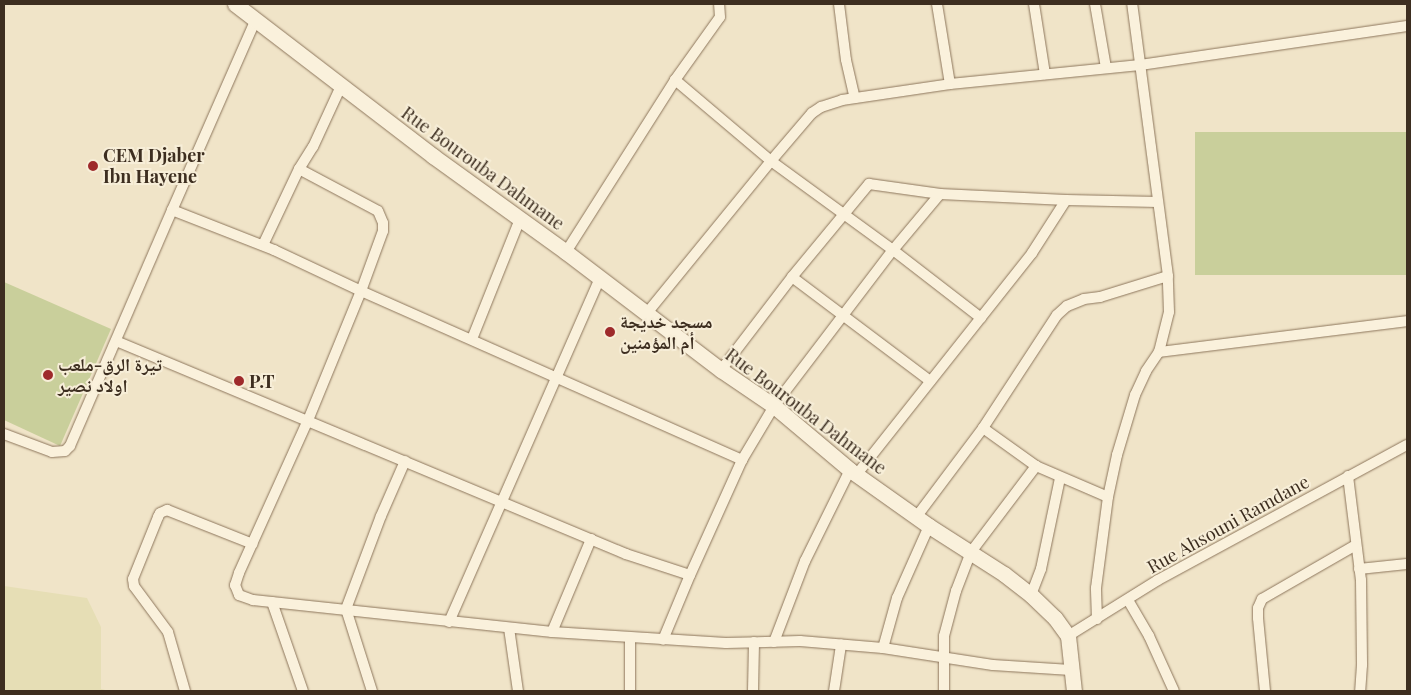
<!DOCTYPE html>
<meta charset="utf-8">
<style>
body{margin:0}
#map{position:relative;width:1411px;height:695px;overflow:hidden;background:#f0e4c8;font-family:"Playfair Display","Noto Naskh Arabic",serif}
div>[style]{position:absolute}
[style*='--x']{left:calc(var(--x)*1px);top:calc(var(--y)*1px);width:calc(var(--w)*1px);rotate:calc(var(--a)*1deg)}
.farmland>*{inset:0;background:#e6deb5}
.green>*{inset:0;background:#c9cf9b;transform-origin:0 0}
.roads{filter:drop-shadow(0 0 1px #8d765c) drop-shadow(0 0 1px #8d765c)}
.street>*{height:10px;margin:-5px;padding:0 5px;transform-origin:5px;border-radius:5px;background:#faf1dc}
.secondary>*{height:15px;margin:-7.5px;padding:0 7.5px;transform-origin:7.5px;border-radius:7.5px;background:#faf1dc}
.dots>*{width:14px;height:14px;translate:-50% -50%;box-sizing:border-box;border:2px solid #f7eed8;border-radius:50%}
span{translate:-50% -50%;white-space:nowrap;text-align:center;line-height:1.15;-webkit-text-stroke:4px #f7eed8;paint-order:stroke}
.poi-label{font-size:18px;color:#3d2e20;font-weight:700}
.left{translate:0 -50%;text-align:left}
.street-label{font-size:18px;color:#3d2e20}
.frame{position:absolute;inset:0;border:5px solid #3d2e20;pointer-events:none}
</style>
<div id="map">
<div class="farmland">
<i style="clip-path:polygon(4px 586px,87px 598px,101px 627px,101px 689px,110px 691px,4px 691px)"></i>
</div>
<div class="green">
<i style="left:1407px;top:132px;width:143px;height:212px;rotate:90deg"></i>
<i style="clip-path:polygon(4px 282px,111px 329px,60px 446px,4px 420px)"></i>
</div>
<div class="roads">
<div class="street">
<i style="--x:839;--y:4;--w:56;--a:82.9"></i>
<i style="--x:846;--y:60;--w:39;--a:77"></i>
<i style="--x:937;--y:4;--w:81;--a:80.8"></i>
<i style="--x:1034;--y:4;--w:71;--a:81.1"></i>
<i style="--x:1095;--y:4;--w:65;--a:80.2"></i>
<i style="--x:256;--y:19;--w:209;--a:113.7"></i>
<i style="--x:172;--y:210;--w:110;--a:21.4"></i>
<i style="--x:274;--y:250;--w:96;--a:25.2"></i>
<i style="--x:361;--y:291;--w:139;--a:112.3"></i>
<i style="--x:308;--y:420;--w:168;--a:114.3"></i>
<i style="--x:239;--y:573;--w:13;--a:108"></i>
<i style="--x:235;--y:585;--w:11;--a:68"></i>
<i style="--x:239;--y:595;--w:15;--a:20"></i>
<i style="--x:253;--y:600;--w:301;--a:6.1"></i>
<i style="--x:552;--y:632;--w:174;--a:3.6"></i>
<i style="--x:726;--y:643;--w:74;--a:-1.5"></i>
<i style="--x:800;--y:641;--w:83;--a:4.8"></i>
<i style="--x:883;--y:648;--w:111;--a:8.8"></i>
<i style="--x:993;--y:665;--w:78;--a:3.7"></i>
<i style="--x:299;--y:169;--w:89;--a:28"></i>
<i style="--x:378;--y:211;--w:13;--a:67"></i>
<i style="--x:383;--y:223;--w:8;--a:90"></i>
<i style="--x:383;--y:231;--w:64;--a:110.1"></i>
<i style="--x:361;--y:291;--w:417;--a:23.9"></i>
<i style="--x:742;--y:460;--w:126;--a:114.3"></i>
<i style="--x:690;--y:575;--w:70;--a:112.6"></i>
<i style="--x:263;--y:245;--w:84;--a:-64.7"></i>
<i style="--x:299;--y:169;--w:26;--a:-58"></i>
<i style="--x:313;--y:147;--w:67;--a:-65.3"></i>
<i style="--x:566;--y:252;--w:204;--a:-57.6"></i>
<i style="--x:675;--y:80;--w:77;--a:-54.5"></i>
<i style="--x:720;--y:17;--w:13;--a:-94"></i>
<i style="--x:792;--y:277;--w:173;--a:37"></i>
<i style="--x:647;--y:313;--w:196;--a:-50.8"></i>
<i style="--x:771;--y:161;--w:126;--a:-139.8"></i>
<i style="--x:981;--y:318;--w:111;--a:-142.3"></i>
<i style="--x:893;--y:250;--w:73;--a:-50"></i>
<i style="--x:940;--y:194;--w:126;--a:2.7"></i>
<i style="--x:472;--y:339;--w:129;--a:-68.2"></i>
<i style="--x:116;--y:341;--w:553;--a:22.67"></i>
<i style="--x:626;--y:554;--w:67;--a:18.2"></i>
<i style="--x:1159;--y:352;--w:250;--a:-7.1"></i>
<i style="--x:721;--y:370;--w:117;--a:-52.6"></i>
<i style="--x:792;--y:277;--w:121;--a:-50.4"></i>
<i style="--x:869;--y:184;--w:72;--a:8"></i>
<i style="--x:983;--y:428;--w:65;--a:35.6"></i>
<i style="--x:4;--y:434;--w:51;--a:20.6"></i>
<i style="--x:52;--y:452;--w:13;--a:-4"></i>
<i style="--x:65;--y:451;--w:7;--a:-45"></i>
<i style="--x:70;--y:446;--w:257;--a:-66.6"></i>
<i style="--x:742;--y:460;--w:63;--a:-59.3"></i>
<i style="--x:774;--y:406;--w:196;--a:-52.7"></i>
<i style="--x:893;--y:250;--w:151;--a:-143.9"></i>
<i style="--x:771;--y:161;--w:63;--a:-49.5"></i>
<i style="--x:812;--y:113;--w:11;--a:-34"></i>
<i style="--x:821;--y:107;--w:22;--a:-18"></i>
<i style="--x:842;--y:100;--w:109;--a:-8.4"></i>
<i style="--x:950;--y:84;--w:191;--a:-5.7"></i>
<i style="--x:1140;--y:65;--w:270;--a:-8.3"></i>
<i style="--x:857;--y:474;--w:282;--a:-51.6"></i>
<i style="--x:1032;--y:253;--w:63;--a:-57.3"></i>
<i style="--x:1066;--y:200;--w:92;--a:1.2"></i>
<i style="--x:1348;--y:476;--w:105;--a:82.9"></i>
<i style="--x:1361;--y:580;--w:85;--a:89.3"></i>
<i style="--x:1362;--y:665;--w:26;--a:94"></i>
<i style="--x:917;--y:516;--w:110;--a:-53.1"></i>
<i style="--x:983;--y:428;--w:135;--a:-56.8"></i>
<i style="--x:1057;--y:315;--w:13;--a:-42"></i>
<i style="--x:1067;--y:306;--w:18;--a:-22"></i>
<i style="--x:1084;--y:299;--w:16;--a:-7"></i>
<i style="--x:1100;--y:297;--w:71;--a:-17.2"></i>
<i style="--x:1359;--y:569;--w:48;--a:-5.9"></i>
<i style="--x:1031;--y:595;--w:28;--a:-69"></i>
<i style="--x:1041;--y:569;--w:93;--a:-78.2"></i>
<i style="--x:1128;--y:600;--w:42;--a:59.7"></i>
<i style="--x:1149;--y:636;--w:60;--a:65.6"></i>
<i style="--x:272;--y:602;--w:94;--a:70.8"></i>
<i style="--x:1097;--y:619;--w:31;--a:-92"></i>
<i style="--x:1096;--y:588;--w:92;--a:-82.5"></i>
<i style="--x:1108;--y:497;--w:43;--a:-77.9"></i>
<i style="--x:1117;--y:455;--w:63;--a:-73.3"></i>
<i style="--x:1135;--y:395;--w:26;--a:-65"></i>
<i style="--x:1146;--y:371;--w:23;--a:-56"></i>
<i style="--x:1159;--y:352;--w:41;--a:-76"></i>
<i style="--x:1169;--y:312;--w:36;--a:-92"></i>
<i style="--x:1168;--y:276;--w:274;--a:-97.5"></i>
<i style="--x:449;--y:622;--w:376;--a:-66.3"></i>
<i style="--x:509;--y:628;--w:64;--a:81.9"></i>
<i style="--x:552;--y:632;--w:101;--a:-67.2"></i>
<i style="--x:1068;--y:636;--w:106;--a:-31.9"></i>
<i style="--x:1158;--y:580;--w:283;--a:-28.5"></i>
<i style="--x:630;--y:638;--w:53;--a:90"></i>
<i style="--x:774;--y:642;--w:87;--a:-69.1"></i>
<i style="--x:805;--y:561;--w:102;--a:-63.7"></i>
<i style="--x:883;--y:648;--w:52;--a:-74.4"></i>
<i style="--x:897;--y:598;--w:79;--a:-66"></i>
<i style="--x:185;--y:691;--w:61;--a:-106.1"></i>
<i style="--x:168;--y:632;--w:57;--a:-126.5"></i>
<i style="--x:134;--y:586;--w:7;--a:-98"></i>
<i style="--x:133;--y:579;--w:67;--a:-68"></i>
<i style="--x:158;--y:517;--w:4;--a:-63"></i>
<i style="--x:160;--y:513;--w:8;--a:-23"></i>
<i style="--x:167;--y:510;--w:92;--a:21.6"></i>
<i style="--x:372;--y:691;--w:86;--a:-107.6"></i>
<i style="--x:346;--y:609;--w:99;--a:-69.4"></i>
<i style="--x:381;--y:516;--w:60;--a:-66.4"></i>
<i style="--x:753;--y:691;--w:49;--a:-88.8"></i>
<i style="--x:834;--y:691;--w:47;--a:-81.3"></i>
<i style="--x:944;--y:691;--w:55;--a:-90"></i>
<i style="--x:944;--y:636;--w:47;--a:-75.1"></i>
<i style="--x:956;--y:591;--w:42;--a:-69"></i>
<i style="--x:971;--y:552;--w:108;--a:-52.9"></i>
<i style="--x:1036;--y:466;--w:78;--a:23.3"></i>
<i style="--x:1265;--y:691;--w:73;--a:-95.5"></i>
<i style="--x:1258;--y:618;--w:10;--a:-90"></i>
<i style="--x:1258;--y:608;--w:10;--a:-66"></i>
<i style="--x:1262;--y:599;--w:108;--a:-29.9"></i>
</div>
<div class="secondary">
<i style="--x:235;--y:4;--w:250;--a:37.5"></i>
<i style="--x:433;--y:156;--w:164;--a:35.8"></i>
<i style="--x:566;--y:252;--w:195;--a:37.3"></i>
<i style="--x:721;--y:370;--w:64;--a:34.2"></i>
<i style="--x:774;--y:406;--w:99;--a:40.1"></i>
<i style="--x:850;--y:470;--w:97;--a:35.3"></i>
<i style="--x:929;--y:526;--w:89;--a:32.6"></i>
<i style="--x:1004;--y:574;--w:34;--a:38"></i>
<i style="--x:1031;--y:595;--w:33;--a:44"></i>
<i style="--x:1055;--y:618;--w:22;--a:54"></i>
<i style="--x:1068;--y:636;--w:55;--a:83.8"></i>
</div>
</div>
<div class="dots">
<i style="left:93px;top:166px;background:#9e2a2b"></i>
<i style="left:610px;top:332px;background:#9e2a2b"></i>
<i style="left:48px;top:375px;background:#9e2a2b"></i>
<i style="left:239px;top:381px;background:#9e2a2b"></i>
</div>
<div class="poi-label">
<span class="left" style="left:103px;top:166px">CEM Djaber<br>Ibn Hayene</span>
<span class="left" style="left:620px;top:332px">مسجد خديجة<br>أم المؤمنين</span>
<span class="left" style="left:58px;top:375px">تيرة الرق-ملعب<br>اولاد نصير</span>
<span class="left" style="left:249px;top:381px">P.T</span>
</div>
<div class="street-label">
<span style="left:483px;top:168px;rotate:36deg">Rue Bourouba Dahmane</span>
<span style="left:806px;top:411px;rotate:37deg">Rue Bourouba Dahmane</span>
<span style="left:1228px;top:524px;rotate:-29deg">Rue Ahsouni Ramdane</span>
</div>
<div class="frame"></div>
</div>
